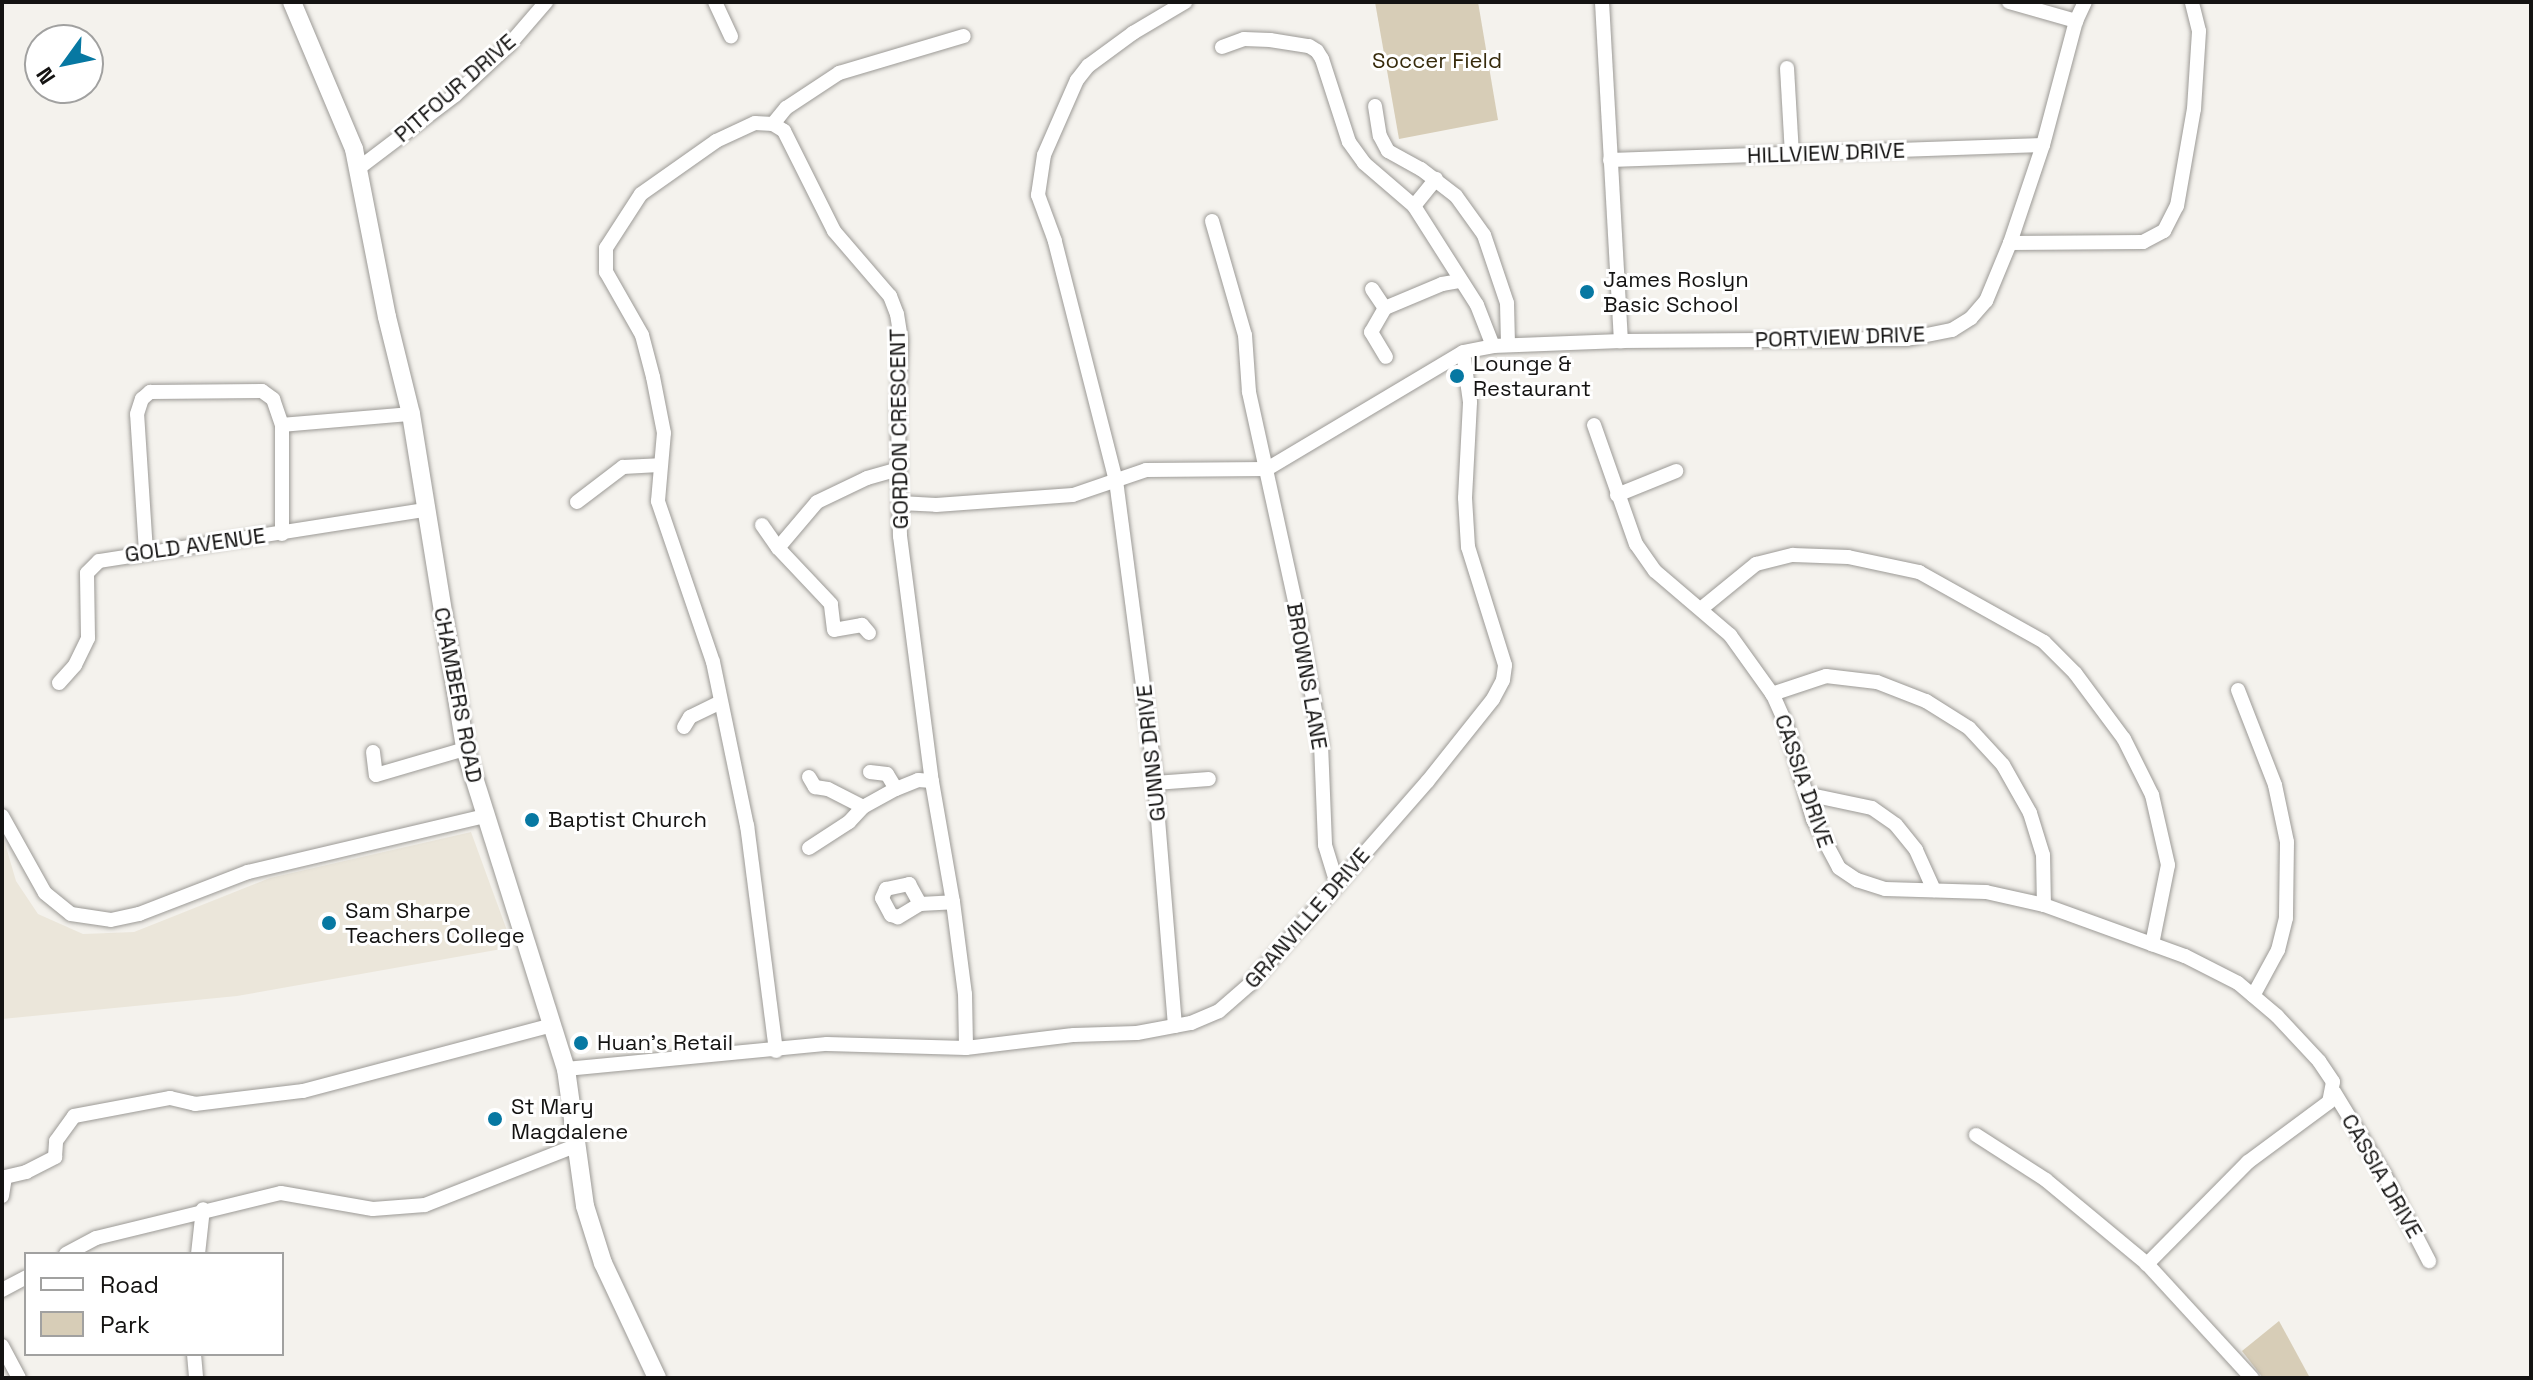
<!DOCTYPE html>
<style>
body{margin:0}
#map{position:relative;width:2533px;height:1380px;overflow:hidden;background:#f4f2ed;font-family:"Space Grotesk",sans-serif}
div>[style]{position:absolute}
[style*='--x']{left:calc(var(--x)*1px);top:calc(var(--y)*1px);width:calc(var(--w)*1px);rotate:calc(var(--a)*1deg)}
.built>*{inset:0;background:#ebe6da}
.green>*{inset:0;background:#d7cdb7}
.roads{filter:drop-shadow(0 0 2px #9c9a96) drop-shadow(0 0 2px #9c9a96)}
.street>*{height:14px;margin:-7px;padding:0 7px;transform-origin:7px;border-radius:7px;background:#fff}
.secondary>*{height:18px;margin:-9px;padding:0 9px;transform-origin:9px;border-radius:9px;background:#fff}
.dots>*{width:22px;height:22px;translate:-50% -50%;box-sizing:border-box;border:4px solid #fff;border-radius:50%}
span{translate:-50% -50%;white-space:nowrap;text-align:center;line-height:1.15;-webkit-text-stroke:6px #fff;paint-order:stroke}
.park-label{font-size:22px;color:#372b0c}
.street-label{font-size:22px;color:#141312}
.poi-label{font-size:22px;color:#141312}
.left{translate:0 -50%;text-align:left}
.frame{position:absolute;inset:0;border:4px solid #141312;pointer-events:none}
.legend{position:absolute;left:24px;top:1252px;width:260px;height:104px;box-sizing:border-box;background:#fff;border:2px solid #a1a1a0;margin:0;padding:10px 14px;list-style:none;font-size:24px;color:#141312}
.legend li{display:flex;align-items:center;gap:16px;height:40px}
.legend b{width:40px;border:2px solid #a1a1a0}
.north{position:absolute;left:24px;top:24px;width:80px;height:80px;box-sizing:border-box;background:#fff;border:2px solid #a1a1a0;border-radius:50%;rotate:237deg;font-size:22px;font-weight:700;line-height:32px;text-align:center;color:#141312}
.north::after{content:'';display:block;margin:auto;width:28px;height:36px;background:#0778a2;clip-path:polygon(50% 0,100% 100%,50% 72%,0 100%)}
</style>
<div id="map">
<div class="built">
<i style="clip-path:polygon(471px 832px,513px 947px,237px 996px,2px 1019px,2px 833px,16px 881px,38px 914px,83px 934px,134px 932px,270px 878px)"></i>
</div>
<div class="green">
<i style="clip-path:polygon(1375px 2px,1478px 2px,1498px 120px,1399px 139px)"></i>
<i style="clip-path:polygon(2279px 1321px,2310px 1378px,2263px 1378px,2242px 1351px)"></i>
</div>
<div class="roads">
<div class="street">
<i style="--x:715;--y:2;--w:38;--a:65"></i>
<i style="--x:1602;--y:2;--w:340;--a:86.8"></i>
<i style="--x:2009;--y:2;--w:70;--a:15.8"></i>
<i style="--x:1222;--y:47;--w:23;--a:-20"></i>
<i style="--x:1244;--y:39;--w:26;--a:2"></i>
<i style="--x:1270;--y:40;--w:39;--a:9"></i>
<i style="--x:1309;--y:46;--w:9;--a:32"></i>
<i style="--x:1317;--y:51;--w:9;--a:58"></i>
<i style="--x:1322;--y:59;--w:87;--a:72"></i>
<i style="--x:1349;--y:142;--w:26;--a:54"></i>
<i style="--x:1364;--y:163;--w:66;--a:40.7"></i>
<i style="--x:1414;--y:206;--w:35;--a:-51"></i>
<i style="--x:1787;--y:68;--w:87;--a:86.7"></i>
<i style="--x:1375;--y:106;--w:30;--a:81"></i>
<i style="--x:1380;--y:136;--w:17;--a:62"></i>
<i style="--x:1388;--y:151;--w:38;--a:29"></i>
<i style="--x:1421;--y:169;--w:44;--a:37.6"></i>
<i style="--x:1456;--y:196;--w:48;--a:54.3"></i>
<i style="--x:1484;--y:235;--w:72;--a:71.3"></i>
<i style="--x:1507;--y:303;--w:42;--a:88.6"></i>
<i style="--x:773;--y:124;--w:21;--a:-51"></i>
<i style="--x:786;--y:108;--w:64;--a:-33.4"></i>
<i style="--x:839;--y:73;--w:130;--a:-16.5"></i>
<i style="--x:1610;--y:160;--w:433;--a:-2"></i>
<i style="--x:359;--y:168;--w:121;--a:-37.2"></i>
<i style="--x:455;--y:95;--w:74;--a:-42.8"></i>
<i style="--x:509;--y:45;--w:57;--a:-49.3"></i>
<i style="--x:1414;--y:206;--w:117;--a:57.5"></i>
<i style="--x:1477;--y:305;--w:44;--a:68.7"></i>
<i style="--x:1212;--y:221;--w:119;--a:73.9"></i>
<i style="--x:1245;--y:335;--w:57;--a:86"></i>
<i style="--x:1249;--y:392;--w:228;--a:77.6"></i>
<i style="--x:1298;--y:615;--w:131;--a:79.9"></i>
<i style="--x:1321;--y:744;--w:101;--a:87.7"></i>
<i style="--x:1325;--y:845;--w:41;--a:72.9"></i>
<i style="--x:2010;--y:243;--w:133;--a:-0.4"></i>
<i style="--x:2143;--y:242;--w:24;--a:-28"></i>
<i style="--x:2164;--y:231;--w:28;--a:-63"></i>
<i style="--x:2177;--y:206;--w:98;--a:-80.1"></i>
<i style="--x:2194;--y:109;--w:78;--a:-86.3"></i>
<i style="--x:2199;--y:31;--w:30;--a:-104"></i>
<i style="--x:1372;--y:289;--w:23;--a:56"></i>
<i style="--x:1385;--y:308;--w:62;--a:-22.8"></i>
<i style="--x:1442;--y:284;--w:17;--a:-10"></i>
<i style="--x:1385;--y:308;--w:28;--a:120"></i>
<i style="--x:1371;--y:332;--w:29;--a:59"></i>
<i style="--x:282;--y:425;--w:129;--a:-4.9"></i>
<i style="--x:1594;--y:425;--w:126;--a:70.6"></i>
<i style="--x:1636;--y:544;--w:33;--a:55"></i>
<i style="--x:1655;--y:571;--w:99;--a:40.5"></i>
<i style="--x:1730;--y:635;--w:74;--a:54.4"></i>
<i style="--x:1773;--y:695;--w:32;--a:66"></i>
<i style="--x:1786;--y:724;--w:99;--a:74.1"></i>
<i style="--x:1813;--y:819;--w:55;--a:62"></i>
<i style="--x:1839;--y:868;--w:22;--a:34"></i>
<i style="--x:1857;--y:880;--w:29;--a:18"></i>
<i style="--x:1885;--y:889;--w:101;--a:1.7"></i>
<i style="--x:1986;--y:892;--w:59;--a:12.6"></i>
<i style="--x:2044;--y:905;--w:150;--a:19.9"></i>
<i style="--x:2185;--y:956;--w:59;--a:27"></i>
<i style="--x:2238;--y:983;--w:51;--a:40.2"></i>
<i style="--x:2277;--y:1016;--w:62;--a:47"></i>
<i style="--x:2319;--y:1061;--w:25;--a:56"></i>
<i style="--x:2333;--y:1082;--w:20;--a:101"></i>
<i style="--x:2329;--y:1102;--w:101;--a:143.5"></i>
<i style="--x:2248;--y:1162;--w:144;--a:134.7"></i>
<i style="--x:1617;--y:495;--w:64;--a:-22.1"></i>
<i style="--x:577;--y:502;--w:58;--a:-37.3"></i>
<i style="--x:623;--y:467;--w:36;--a:-3"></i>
<i style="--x:900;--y:503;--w:36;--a:3"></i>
<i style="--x:936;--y:505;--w:137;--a:-4.2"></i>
<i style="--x:1073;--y:495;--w:77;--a:-18.9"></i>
<i style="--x:1146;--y:470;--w:121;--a:-0.5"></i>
<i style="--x:1267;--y:469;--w:228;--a:-30.8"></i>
<i style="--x:1463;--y:352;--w:31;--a:-11"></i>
<i style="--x:1493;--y:346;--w:128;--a:-2.2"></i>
<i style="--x:1621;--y:341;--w:286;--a:-0.4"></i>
<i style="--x:1907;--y:339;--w:46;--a:-11.3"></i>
<i style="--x:1952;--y:330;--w:22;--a:-32"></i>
<i style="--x:1971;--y:318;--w:23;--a:-49"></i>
<i style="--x:1986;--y:301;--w:63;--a:-67.5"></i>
<i style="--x:2010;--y:243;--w:103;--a:-71.4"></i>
<i style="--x:2043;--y:145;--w:128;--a:-75.1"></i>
<i style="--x:2076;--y:21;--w:21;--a:-65"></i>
<i style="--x:762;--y:525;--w:28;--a:55"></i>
<i style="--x:146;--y:552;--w:138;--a:-93.7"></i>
<i style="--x:137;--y:414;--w:16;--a:-72"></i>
<i style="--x:142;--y:399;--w:11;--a:-41"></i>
<i style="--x:150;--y:392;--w:112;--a:-0.5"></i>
<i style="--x:262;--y:391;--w:14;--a:36"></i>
<i style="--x:273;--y:399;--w:28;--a:71"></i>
<i style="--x:282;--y:425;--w:109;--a:90"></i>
<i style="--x:1702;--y:608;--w:70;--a:-39.2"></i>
<i style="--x:1756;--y:564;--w:38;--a:-14"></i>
<i style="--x:1793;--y:555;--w:55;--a:2.1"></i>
<i style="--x:1848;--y:557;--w:73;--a:11.9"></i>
<i style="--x:1919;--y:572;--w:143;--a:29.2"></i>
<i style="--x:2044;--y:642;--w:44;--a:45"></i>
<i style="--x:2075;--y:673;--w:82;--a:53.4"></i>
<i style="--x:2124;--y:739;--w:63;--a:63.4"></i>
<i style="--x:2152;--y:795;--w:72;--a:77.1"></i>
<i style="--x:2168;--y:865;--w:81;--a:101.4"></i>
<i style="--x:869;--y:633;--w:11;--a:-131"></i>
<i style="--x:862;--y:625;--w:28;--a:170"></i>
<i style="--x:834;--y:630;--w:26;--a:-97"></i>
<i style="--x:831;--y:604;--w:77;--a:-133.4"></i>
<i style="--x:778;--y:548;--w:60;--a:-49.7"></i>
<i style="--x:817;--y:502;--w:55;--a:-25.6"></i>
<i style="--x:867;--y:478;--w:33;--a:-16"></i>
<i style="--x:59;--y:683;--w:24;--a:-48"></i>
<i style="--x:75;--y:665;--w:30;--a:-64"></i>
<i style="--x:88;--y:638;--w:65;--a:-90.9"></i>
<i style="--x:87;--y:573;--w:17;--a:-45"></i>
<i style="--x:99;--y:561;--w:331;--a:-8.9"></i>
<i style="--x:2238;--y:690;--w:102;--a:68.7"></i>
<i style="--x:2275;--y:785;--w:58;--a:78.1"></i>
<i style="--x:2287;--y:842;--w:76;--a:90.8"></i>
<i style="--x:2286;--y:918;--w:33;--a:104"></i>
<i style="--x:2278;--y:950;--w:52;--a:118.5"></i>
<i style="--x:1772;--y:694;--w:57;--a:-18.4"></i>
<i style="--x:1826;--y:676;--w:51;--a:6.7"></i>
<i style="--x:1877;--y:682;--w:53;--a:21.2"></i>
<i style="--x:1926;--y:701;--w:51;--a:32.1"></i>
<i style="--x:1969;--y:728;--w:50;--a:47.4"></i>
<i style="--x:2003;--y:765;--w:55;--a:60.6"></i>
<i style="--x:2030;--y:813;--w:44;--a:72.8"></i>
<i style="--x:2043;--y:855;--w:50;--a:88.9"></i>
<i style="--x:684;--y:727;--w:12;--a:-59"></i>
<i style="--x:690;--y:717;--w:34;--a:-26"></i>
<i style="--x:373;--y:752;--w:23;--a:83"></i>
<i style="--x:376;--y:775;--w:93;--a:-16.3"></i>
<i style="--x:870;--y:772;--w:17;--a:7"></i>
<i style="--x:887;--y:774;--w:17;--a:59"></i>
<i style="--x:896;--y:789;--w:24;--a:-22"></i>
<i style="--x:918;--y:780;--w:14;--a:4"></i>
<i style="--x:809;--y:777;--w:12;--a:59"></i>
<i style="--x:815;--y:787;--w:13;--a:9"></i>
<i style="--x:828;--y:789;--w:39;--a:27"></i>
<i style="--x:863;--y:807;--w:38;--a:-29"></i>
<i style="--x:1155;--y:783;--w:54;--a:-4.2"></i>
<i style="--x:1806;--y:794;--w:67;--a:12"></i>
<i style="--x:1872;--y:808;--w:29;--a:35"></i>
<i style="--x:1896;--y:825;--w:32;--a:51"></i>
<i style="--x:1916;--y:850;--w:44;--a:65.8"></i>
<i style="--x:2;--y:816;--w:88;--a:60.8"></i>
<i style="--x:45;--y:893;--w:33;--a:39"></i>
<i style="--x:71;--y:914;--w:40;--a:8.5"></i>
<i style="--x:111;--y:920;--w:29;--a:-12"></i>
<i style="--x:139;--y:914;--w:117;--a:-21.1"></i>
<i style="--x:248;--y:872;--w:243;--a:-13.3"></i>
<i style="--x:809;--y:848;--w:48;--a:-33"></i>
<i style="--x:849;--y:822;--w:21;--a:-47"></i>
<i style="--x:920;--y:904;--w:26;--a:149"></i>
<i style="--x:898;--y:917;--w:7;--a:-164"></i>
<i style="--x:891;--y:915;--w:19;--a:-118"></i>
<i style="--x:882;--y:898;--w:10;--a:-66"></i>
<i style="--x:886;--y:889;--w:24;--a:-12"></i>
<i style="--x:909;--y:884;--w:23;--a:61"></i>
<i style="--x:920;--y:904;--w:33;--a:-3"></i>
<i style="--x:1175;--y:1026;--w:258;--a:-94.7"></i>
<i style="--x:1154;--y:769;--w:290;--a:-97.5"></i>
<i style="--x:1116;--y:481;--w:248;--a:-104.3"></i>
<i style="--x:1055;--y:241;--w:49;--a:-110.3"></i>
<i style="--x:1038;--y:195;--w:40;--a:-81.5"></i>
<i style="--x:1044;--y:155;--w:82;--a:-66.3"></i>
<i style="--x:1077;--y:80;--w:18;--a:-52"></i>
<i style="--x:1088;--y:66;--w:56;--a:-36.3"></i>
<i style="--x:1133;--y:33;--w:61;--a:-30.8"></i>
<i style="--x:776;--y:1051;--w:227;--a:-97.3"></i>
<i style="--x:747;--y:826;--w:167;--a:-101.7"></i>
<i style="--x:713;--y:662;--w:170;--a:-108.9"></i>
<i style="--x:658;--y:501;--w:68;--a:-85"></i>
<i style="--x:664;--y:433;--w:57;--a:-101.1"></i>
<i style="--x:653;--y:377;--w:43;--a:-104.7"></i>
<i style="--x:642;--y:335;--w:73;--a:-119.7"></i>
<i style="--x:606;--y:272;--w:24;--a:-90"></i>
<i style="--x:606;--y:248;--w:64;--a:-57.1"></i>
<i style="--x:641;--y:194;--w:92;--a:-35.2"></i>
<i style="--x:716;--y:141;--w:43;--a:-24.8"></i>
<i style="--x:755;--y:123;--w:18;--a:3"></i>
<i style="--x:773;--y:124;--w:13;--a:32"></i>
<i style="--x:784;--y:131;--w:112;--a:63.4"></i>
<i style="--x:834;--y:231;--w:86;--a:49.3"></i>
<i style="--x:890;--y:296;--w:19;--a:69"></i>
<i style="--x:897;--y:314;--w:26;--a:81"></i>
<i style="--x:901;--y:340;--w:71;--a:92.4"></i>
<i style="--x:898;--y:411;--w:125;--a:89.1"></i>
<i style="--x:900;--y:536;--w:242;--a:82.6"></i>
<i style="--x:931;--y:776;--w:128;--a:80.1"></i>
<i style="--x:953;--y:902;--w:93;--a:82.6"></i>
<i style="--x:965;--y:994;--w:54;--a:88.9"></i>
<i style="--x:566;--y:1069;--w:262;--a:-5.5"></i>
<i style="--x:827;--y:1044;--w:139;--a:1.6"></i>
<i style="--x:966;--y:1048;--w:109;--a:-6.9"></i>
<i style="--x:1074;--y:1035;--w:63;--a:-1.8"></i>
<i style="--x:1137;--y:1033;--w:55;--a:-10.5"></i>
<i style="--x:1191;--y:1023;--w:30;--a:-23"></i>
<i style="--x:1219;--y:1011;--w:41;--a:-41.1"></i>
<i style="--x:1250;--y:984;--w:269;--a:-48.8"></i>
<i style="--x:1427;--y:782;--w:106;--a:-51.5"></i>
<i style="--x:1493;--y:699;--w:21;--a:-62"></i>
<i style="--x:1503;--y:680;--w:15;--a:-82"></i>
<i style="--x:1505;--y:665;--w:124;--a:-107.4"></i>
<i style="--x:1468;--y:547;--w:49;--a:-93.5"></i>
<i style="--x:1465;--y:498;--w:96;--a:-87"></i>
<i style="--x:1470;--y:402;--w:50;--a:-98"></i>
<i style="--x:2334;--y:1092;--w:98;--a:58.7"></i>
<i style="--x:2385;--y:1176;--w:96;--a:62.6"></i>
<i style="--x:1976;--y:1135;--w:83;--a:32.7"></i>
<i style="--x:2046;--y:1180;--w:131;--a:39.7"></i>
<i style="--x:2147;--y:1264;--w:155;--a:47.4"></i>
<i style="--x:2;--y:1196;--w:19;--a:-81"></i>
<i style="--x:5;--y:1177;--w:22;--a:-13"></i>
<i style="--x:26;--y:1172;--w:33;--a:-27"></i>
<i style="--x:55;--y:1157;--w:16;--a:-86"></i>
<i style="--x:56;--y:1141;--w:31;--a:-54"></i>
<i style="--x:74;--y:1116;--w:98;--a:-10.6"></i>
<i style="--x:170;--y:1098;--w:26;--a:13"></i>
<i style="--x:195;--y:1104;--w:109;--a:-6.9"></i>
<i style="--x:303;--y:1091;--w:259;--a:-14.8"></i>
<i style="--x:66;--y:1254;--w:34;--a:-28"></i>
<i style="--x:96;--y:1238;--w:190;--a:-13.7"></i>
<i style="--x:281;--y:1193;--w:93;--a:9.9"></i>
<i style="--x:373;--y:1209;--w:52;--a:-4.4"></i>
<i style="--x:425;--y:1205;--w:163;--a:-21.5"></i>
<i style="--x:198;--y:1254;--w:45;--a:-83.7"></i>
<i style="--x:2;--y:1290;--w:27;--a:-28"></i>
<i style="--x:2;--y:1346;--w:36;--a:62"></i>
<i style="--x:194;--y:1354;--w:24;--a:85"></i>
</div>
<div class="secondary">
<i style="--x:292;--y:2;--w:160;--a:67.1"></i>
<i style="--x:354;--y:149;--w:171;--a:78.9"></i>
<i style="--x:387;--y:317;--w:100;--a:76.1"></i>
<i style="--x:411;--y:414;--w:339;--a:80.8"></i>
<i style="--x:465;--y:749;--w:336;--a:72.5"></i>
<i style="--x:566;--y:1069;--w:138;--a:82.1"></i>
<i style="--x:585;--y:1206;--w:60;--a:72.5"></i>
<i style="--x:603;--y:1263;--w:127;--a:64.8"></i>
</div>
</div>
<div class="dots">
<i style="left:1587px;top:292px;background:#0778a2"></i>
<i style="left:1457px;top:376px;background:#0778a2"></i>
<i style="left:532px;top:820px;background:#0778a2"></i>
<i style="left:329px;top:923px;background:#0778a2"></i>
<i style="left:581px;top:1043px;background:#0778a2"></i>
<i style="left:495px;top:1119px;background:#0778a2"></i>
</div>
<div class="park-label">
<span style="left:1437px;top:61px">Soccer Field</span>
</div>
<div class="street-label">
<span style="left:455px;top:88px;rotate:-41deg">PITFOUR DRIVE</span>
<span style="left:1826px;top:153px;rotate:-2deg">HILLVIEW DRIVE</span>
<span style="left:1840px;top:337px;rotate:-2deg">PORTVIEW DRIVE</span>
<span style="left:899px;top:429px;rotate:-91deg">GORDON CRESCENT</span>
<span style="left:195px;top:545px;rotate:-8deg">GOLD AVENUE</span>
<span style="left:1307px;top:676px;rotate:80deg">BROWNS LANE</span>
<span style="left:458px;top:695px;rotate:79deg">CHAMBERS ROAD</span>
<span style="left:1151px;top:753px;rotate:-96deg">GUNNS DRIVE</span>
<span style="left:1804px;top:781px;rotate:71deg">CASSIA DRIVE</span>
<span style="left:1307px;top:918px;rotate:-49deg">GRANVILLE DRIVE</span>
<span style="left:2382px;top:1176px;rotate:60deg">CASSIA DRIVE</span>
</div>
<div class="poi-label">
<span class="left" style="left:1603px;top:292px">James Roslyn<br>Basic School</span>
<span class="left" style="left:1473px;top:376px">Lounge &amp;<br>Restaurant</span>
<span class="left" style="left:548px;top:820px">Baptist Church</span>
<span class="left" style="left:345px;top:923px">Sam Sharpe<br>Teachers College</span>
<span class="left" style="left:597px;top:1043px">Huan's Retail</span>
<span class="left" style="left:511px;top:1119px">St Mary<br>Magdalene</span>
</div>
<div class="frame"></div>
<ul class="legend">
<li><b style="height:10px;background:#fff"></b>Road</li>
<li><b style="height:22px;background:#d7cdb7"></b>Park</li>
</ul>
<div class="north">N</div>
</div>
